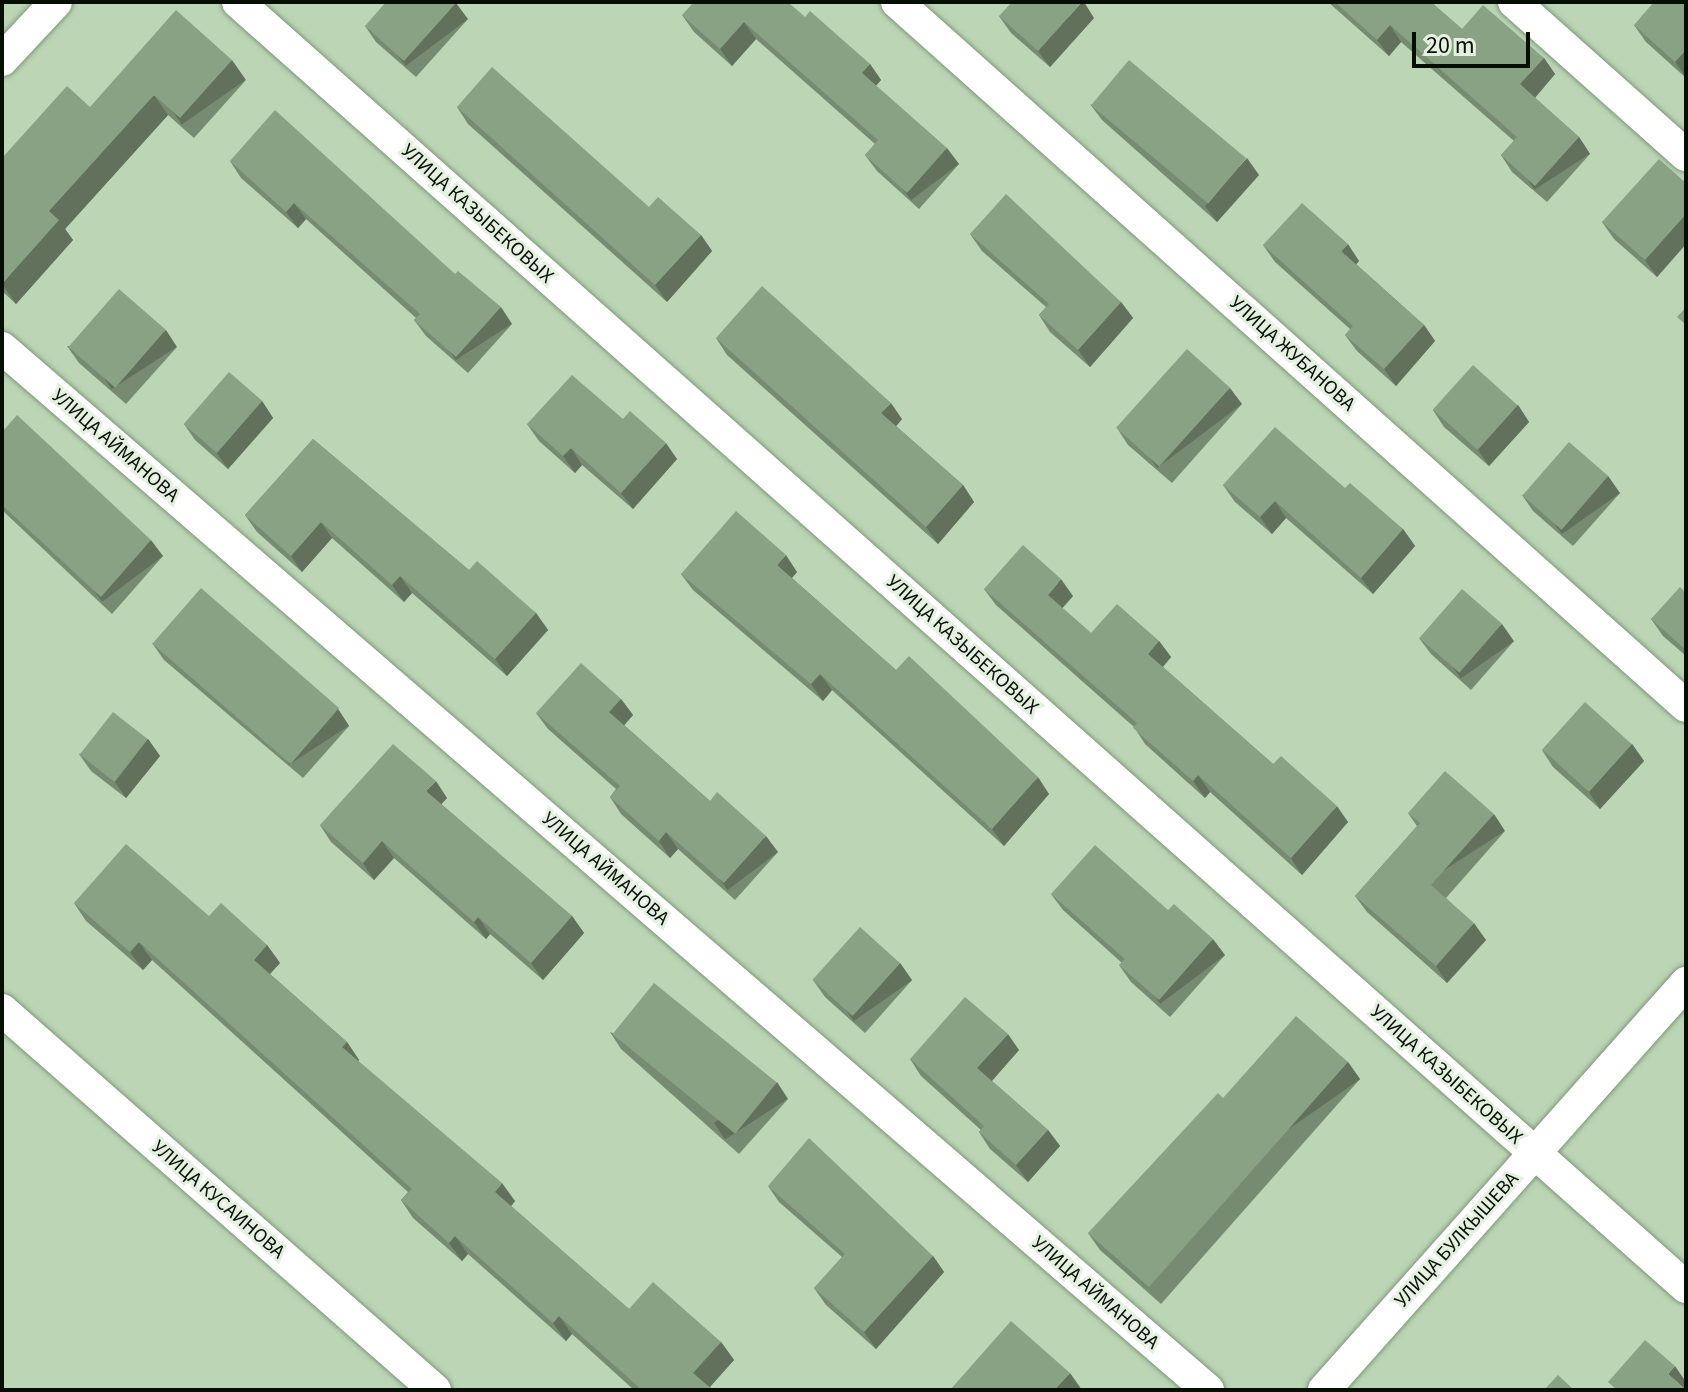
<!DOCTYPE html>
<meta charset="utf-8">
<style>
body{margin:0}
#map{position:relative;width:1688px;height:1392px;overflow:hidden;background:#bbd5b5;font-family:"Source Sans 3",sans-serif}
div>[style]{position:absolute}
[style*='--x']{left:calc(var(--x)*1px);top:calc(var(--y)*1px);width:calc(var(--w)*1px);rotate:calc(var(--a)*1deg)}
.roads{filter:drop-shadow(0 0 2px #7e9679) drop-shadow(0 0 2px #7e9679)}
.minor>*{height:32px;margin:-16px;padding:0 16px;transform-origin:16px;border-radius:16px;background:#fff}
.wall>*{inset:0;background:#778b72}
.shaded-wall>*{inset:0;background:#61715c;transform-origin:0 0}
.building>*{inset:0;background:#8aa284;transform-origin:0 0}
span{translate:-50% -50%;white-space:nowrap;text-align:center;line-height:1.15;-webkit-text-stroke:6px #e4f1e1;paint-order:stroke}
.street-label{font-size:20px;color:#060f05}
.frame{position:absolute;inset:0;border:4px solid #060f05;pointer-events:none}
.scale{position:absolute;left:1412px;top:32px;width:118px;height:36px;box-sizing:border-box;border:4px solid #060f05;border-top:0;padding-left:10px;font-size:24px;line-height:28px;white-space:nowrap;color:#060f05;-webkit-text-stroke:6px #e4f1e1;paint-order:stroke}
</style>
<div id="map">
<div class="roads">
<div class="minor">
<i style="--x:238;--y:2;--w:1936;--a:41.59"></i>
<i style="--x:897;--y:2;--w:1057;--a:41.74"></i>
<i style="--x:1514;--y:2;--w:230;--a:41.7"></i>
<i style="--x:2;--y:60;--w:79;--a:-47"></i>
<i style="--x:2;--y:348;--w:1594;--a:40.83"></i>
<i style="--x:2;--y:1010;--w:576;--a:41.27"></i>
<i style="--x:1324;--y:1390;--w:545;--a:-48.35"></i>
</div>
</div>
<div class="wall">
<i style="clip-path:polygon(1328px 2px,1431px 2px,1462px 29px,1544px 58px,1555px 74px,1535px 98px,1579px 137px,1590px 154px,1547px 202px,1512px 172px,1501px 155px,1514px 141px,1401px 42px,1389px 56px)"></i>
<i style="clip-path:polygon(1686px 2px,1686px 78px,1646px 42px,1634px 25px)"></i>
<i style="clip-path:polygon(682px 15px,805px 17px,870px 64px,881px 80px,876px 86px,959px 164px,919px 209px,877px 171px,865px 155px,875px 144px,756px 39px,732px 66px,694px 32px)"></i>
<i style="clip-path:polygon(999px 16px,1094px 18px,1050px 67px,1011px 33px)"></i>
<i style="clip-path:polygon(468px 19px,416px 77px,376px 42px,365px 26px)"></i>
<i style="clip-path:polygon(246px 80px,194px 138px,168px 115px,65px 229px,73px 240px,16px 304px,2px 291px,2px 158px,90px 107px)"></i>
<i style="clip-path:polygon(1090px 104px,1259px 175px,1217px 222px,1102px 120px)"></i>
<i style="clip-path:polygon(457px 107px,701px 235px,712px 251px,667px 302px,468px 124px)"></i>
<i style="clip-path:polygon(230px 161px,455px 274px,512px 324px,468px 373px,426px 336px,414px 320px,416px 318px,306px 219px,298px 228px,241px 178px)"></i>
<i style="clip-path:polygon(1686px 183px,1686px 244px,1657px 277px,1614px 239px,1602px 222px)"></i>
<i style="clip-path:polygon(970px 234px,1121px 302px,1133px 318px,1090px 367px,1050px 332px,1039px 315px,1046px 307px,982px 251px)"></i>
<i style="clip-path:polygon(1263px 245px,1359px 261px,1356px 264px,1424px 325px,1435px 341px,1396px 386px,1357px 351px,1345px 335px,1350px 329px,1275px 262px)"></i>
<i style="clip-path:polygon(716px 338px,902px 419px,896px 426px,963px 485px,974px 502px,938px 544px,727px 355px)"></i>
<i style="clip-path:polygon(67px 346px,177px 347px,126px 404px,79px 363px)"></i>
<i style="clip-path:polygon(262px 401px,273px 418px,228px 469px,195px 440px,184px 424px)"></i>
<i style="clip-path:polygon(1242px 404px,1172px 483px,1128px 445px,1117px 428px)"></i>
<i style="clip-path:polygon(1518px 405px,1529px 422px,1489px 466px,1444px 427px,1433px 410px)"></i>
<i style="clip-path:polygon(623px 419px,677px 459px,633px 509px,582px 465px,575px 473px,539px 441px,527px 424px)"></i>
<i style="clip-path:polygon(2px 432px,163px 556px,112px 614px,2px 510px)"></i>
<i style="clip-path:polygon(313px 439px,469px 570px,536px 613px,548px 630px,507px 676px,412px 593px,404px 602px,332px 538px,302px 572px,257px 532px,245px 515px)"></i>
<i style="clip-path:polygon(1608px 476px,1620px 493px,1573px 546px,1533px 511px,1522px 495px)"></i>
<i style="clip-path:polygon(1223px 485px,1345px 488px,1403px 529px,1415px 546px,1373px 594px,1286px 518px,1272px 534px,1235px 502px)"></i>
<i style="clip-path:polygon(797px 572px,792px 578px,896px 670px,1049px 794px,1004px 846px,832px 690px,823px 701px,693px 590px,681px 574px)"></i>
<i style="clip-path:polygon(984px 589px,1073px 596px,1062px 608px,1091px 633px,1159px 641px,1171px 657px,1163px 667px,1273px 764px,1348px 822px,1302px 875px,1210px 792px,1205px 798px,1145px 744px,1134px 727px,996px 605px)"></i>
<i style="clip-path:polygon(1686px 593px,1686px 656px,1663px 636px,1651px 619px)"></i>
<i style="clip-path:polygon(1419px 638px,1514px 641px,1471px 690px,1431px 654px)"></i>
<i style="clip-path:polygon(152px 643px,338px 709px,349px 726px,303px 778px,164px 660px)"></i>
<i style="clip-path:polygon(621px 699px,633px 715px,624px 725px,710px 801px,778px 852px,735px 900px,678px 849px,670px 858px,621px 814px,610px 797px,616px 789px,548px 729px,536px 713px)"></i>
<i style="clip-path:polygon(148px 739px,160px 756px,126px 798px,91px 771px,79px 754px)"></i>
<i style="clip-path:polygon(1632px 744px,1644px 761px,1600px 809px,1553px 767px,1542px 750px)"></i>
<i style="clip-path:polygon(447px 798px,441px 804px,572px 916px,584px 933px,543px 980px,490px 934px,486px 939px,394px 858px,374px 880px,331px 842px,320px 825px)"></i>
<i style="clip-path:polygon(1408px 813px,1505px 831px,1446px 898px,1486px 940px,1447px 983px,1367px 912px,1355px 896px,1417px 826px)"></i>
<i style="clip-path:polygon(1051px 894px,1168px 910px,1225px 955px,1170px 1017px,1131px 982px,1119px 965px,1122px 963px,1063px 910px)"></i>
<i style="clip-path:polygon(74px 903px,209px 916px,267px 945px,280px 963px,270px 974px,347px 1042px,359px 1060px,358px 1061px,515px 1201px,511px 1206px,629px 1309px,721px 1342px,734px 1360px,710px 1387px,713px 1390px,634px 1390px,572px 1334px,566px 1341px,468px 1254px,462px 1261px,413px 1218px,401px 1200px,408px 1192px,152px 960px,143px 970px,86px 921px)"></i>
<i style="clip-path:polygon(900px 963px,912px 980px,865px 1033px,825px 997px,813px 980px)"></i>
<i style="clip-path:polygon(610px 1032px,788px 1099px,739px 1154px,621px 1049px)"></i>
<i style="clip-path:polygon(1019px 1050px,992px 1081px,1048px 1130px,1060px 1146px,1028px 1182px,990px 1149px,979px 1132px,981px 1130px,921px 1076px,910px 1059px)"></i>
<i style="clip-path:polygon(1348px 1062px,1360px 1079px,1161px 1304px,1100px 1250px,1088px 1233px)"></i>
<i style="clip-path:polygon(768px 1186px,933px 1256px,944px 1272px,876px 1349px,826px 1305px,814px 1288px,842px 1257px,779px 1202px)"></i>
</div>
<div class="shaded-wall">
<i style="clip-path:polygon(1082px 2px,1084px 2px,1094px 18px,1050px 67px,1038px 51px)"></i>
<i style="left:456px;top:3px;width:20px;height:78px;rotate:53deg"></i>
<i style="clip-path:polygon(744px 22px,756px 39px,732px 66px,720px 49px)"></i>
<i style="clip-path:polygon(1390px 25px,1401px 42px,1389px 56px,1377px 40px)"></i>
<i style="clip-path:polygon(1686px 50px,1686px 77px,1675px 62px)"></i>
<i style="clip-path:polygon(1544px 58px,1555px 74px,1532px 101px,1520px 84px)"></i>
<i style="left:232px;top:60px;width:24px;height:78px;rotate:55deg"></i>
<i style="clip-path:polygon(870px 64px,881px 80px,873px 89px,862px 73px)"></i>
<i style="clip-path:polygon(154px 95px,168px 115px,65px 229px,73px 240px,16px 304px,2px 284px,49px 211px)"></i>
<i style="left:1579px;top:137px;width:20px;height:66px;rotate:57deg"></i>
<i style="left:947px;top:148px;width:20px;height:60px;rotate:53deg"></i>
<i style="clip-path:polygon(1247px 158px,1259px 175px,1217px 222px,1205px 206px)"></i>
<i style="clip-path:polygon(294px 203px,306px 219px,298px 228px,286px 212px)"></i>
<i style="clip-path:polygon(1686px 214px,1686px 244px,1657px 277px,1645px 260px)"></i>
<i style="clip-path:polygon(701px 235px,712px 251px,667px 302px,655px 285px)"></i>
<i style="clip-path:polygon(1348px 244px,1359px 261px,1353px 268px,1341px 251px)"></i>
<i style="clip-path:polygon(1121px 302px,1133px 318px,1090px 367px,1078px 350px)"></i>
<i style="left:501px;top:307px;width:20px;height:67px;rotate:57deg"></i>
<i style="clip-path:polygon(1424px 325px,1435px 341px,1396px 386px,1384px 369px)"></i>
<i style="left:166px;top:330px;width:20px;height:78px;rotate:57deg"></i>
<i style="left:1230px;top:388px;width:20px;height:106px;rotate:53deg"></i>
<i style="clip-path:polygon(262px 401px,273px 418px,228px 469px,216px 452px)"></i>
<i style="clip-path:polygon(891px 403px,902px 419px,893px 430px,881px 413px)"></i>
<i style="clip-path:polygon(1518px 405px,1529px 422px,1489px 466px,1478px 450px)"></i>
<i style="clip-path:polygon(666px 443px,677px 459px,633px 509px,621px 493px)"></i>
<i style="clip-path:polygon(571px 448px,582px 465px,575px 473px,563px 456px)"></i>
<i style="left:1608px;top:476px;width:21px;height:71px;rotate:55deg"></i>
<i style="clip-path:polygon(963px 485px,974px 502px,938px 544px,926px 527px)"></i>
<i style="clip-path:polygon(1275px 501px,1286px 518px,1272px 534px,1260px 517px)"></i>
<i style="clip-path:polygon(321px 522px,332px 538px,302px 572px,291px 556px)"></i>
<i style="clip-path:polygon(1403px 529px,1415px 546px,1373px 594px,1361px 578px)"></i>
<i style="left:151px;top:540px;width:20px;height:76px;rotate:53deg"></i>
<i style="clip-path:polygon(786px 555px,797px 572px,789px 581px,777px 565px)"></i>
<i style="clip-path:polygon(400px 576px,412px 593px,404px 602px,392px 585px)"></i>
<i style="clip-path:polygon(1061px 579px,1073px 596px,1059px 612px,1048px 595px)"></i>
<i style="clip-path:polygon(536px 613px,548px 630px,507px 676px,495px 659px)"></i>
<i style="left:1502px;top:624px;width:21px;height:65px;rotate:55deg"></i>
<i style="clip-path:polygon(1159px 641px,1171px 657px,1160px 670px,1148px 654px)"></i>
<i style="clip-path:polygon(820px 674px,832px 690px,823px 701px,811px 684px)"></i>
<i style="clip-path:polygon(621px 699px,633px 715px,621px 729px,609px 712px)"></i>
<i style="left:338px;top:709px;width:20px;height:71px;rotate:57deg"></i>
<i style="clip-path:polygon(148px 739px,160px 756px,126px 798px,115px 782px)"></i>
<i style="clip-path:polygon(1632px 744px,1644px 761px,1600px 809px,1589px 792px)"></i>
<i style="clip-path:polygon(1198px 775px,1210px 792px,1205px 798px,1193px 781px)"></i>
<i style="clip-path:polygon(1038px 777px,1049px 794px,1004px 846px,992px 829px)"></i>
<i style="clip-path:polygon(436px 781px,447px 798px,438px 808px,426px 791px)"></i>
<i style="clip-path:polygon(1337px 806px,1348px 822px,1302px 875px,1291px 858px)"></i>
<i style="left:1494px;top:814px;width:20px;height:95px;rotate:57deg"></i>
<i style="clip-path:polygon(666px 832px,678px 849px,670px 858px,659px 841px)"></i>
<i style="left:766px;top:836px;width:20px;height:63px;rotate:53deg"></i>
<i style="clip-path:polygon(382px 841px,394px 858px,374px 880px,363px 863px)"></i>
<i style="clip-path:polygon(572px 916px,584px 933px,543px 980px,531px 963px)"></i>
<i style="clip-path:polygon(478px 917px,490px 934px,486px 939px,474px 922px)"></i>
<i style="clip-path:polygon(1474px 923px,1486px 940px,1447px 983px,1436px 966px)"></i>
<i style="left:1213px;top:939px;width:20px;height:81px;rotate:53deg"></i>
<i style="clip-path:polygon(139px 942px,152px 960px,143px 970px,130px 952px)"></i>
<i style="clip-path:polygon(267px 945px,280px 963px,266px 978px,254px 960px)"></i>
<i style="left:900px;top:963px;width:21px;height:71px;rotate:55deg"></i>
<i style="clip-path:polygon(1008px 1034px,1019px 1050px,989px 1084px,977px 1068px)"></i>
<i style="clip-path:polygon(347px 1042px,359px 1060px,355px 1065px,342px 1047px)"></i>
<i style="left:1348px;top:1062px;width:21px;height:300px;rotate:55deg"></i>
<i style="left:777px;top:1082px;width:20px;height:75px;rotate:57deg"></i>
<i style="clip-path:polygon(1048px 1130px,1060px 1146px,1028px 1182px,1016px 1165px)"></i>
<i style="clip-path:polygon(502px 1183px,515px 1201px,508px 1210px,495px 1192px)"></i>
<i style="clip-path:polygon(455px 1236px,468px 1254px,462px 1261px,449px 1243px)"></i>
<i style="clip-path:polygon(933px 1256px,944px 1272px,876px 1349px,864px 1332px)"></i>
<i style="clip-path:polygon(559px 1316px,572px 1334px,566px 1341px,553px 1323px)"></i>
<i style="clip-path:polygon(721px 1342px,734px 1360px,707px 1390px,693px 1373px)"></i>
<i style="clip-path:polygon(1675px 1366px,1686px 1382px,1686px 1390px,1668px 1374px)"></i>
<i style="clip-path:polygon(1070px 1373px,1082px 1390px,1054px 1390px)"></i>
</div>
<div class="building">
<i style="clip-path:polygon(386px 2px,455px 2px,456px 3px,404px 61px,365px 26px)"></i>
<i style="clip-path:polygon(694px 2px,788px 2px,805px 17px,810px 11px,870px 64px,862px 73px,947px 148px,907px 193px,865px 155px,878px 140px,744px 22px,720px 49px,682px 15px)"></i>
<i style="clip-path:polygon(1012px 2px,1082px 2px,1038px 51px,999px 16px)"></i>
<i style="clip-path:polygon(1335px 2px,1431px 2px,1462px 29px,1483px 5px,1544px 58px,1520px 84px,1579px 137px,1535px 186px,1501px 155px,1517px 137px,1390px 25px,1377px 40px)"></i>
<i style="clip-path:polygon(1654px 2px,1686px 2px,1686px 50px,1675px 62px,1634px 25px)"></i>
<i style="clip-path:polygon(176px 10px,232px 60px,180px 118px,154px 95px,49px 211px,59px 220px,2px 284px,2px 158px,67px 86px,90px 107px)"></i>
<i style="left:1129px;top:60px;width:153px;height:59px;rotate:40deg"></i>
<i style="clip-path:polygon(492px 67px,649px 207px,658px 197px,701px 235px,655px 285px,457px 107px)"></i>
<i style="clip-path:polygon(275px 110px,455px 274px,458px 271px,501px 307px,456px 357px,414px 320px,420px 314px,294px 203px,286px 212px,230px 161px)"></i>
<i style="clip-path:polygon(1659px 159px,1686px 183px,1686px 214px,1645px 260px,1602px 222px)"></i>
<i style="clip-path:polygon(1006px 194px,1121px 302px,1078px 350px,1039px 315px,1049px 304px,970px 234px)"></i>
<i style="clip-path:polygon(1302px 203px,1348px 244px,1341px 251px,1424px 325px,1384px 369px,1345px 335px,1353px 326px,1263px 245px)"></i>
<i style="clip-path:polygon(762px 286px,891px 403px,881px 413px,963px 485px,926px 527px,716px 338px)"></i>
<i style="left:119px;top:289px;width:62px;height:77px;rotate:41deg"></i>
<i style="clip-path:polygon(1686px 307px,1686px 325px,1677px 317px)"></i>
<i style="left:1187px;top:349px;width:58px;height:106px;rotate:42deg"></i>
<i style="left:1473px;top:365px;width:60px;height:60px;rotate:42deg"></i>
<i style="left:229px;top:372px;width:44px;height:69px;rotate:41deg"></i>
<i style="clip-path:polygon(572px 375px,623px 419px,630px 411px,666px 443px,621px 493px,571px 448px,563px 456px,527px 424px)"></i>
<i style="clip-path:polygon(17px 415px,151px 540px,101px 597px,2px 505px,2px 432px)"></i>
<i style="clip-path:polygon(1275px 427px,1345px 488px,1350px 483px,1403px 529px,1361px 578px,1275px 501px,1260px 517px,1223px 485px)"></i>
<i style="clip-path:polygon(313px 439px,469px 570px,477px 561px,536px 613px,495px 659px,400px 576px,392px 585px,321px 522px,291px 556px,245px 515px)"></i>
<i style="left:1569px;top:442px;width:52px;height:71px;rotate:41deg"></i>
<i style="clip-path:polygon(736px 511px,786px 555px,777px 565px,896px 670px,909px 656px,1038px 777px,992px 829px,820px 674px,811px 684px,681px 574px)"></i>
<i style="clip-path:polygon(1023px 545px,1061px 579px,1048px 595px,1091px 633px,1117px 604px,1159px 641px,1148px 654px,1273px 764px,1281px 756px,1337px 806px,1291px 858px,1198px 775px,1193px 781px,1133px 728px,1137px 723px,984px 589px)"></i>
<i style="clip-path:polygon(1680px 587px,1686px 593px,1686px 650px,1651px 619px)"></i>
<i style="left:201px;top:588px;width:183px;height:74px;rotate:41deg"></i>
<i style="left:1462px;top:589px;width:53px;height:65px;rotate:41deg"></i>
<i style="clip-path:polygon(581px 663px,621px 699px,609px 712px,710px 801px,717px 792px,766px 836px,724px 883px,666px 832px,659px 841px,610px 797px,620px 786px,536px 713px)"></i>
<i style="left:1585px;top:702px;width:63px;height:64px;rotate:42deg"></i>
<i style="left:113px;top:712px;width:44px;height:54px;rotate:38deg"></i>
<i style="clip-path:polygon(393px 744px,436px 781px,426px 791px,572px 916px,531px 963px,478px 917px,474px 922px,382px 841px,363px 863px,320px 825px)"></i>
<i style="clip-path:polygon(1445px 771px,1494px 814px,1431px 885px,1474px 923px,1436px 966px,1355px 896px,1420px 823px,1408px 813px)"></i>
<i style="clip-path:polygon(126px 844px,209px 916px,221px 903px,267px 945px,254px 960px,347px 1042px,342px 1047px,502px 1183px,495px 1192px,629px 1309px,653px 1282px,721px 1342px,693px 1373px,713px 1390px,642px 1390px,559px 1316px,553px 1323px,455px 1236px,449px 1243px,401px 1200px,412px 1189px,139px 942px,130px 952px,74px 903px)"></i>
<i style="clip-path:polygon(1095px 845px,1168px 910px,1174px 904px,1213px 939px,1159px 1000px,1119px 965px,1125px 959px,1051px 894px)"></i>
<i style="left:860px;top:927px;width:54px;height:71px;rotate:42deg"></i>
<i style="left:654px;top:983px;width:158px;height:66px;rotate:39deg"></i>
<i style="clip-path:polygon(965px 997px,1008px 1034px,977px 1068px,1048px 1130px,1016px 1165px,979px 1132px,984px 1126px,910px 1059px)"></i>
<i style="clip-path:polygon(1296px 1016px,1348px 1062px,1149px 1287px,1088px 1233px,1218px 1093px,1223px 1098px)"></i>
<i style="clip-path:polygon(809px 1138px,933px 1256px,864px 1332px,814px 1288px,845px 1254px,768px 1186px)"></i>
<i style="clip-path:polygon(1011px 1321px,1070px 1373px,1054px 1390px,950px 1390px)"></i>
<i style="clip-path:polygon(1645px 1340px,1675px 1366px,1668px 1374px,1686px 1390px,1617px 1390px,1608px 1382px)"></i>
<i style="clip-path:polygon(1558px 1375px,1574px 1390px,1544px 1390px)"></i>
</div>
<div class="street-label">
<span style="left:477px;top:214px;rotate:42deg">УЛИЦА КАЗЫБЕКОВЫХ</span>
<span style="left:1292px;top:354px;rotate:42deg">УЛИЦА ЖУБАНОВА</span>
<span style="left:115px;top:446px;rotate:41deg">УЛИЦА АЙМАНОВА</span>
<span style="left:962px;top:645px;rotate:42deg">УЛИЦА КАЗЫБЕКОВЫХ</span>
<span style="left:605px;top:869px;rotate:41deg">УЛИЦА АЙМАНОВА</span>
<span style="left:1446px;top:1075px;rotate:42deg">УЛИЦА КАЗЫБЕКОВЫХ</span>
<span style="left:218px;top:1200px;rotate:41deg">УЛИЦА КУСАИНОВА</span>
<span style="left:1457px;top:1240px;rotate:-48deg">УЛИЦА БУЛКЫШЕВА</span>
<span style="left:1095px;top:1293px;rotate:41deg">УЛИЦА АЙМАНОВА</span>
</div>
<div class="frame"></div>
<div class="scale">20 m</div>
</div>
